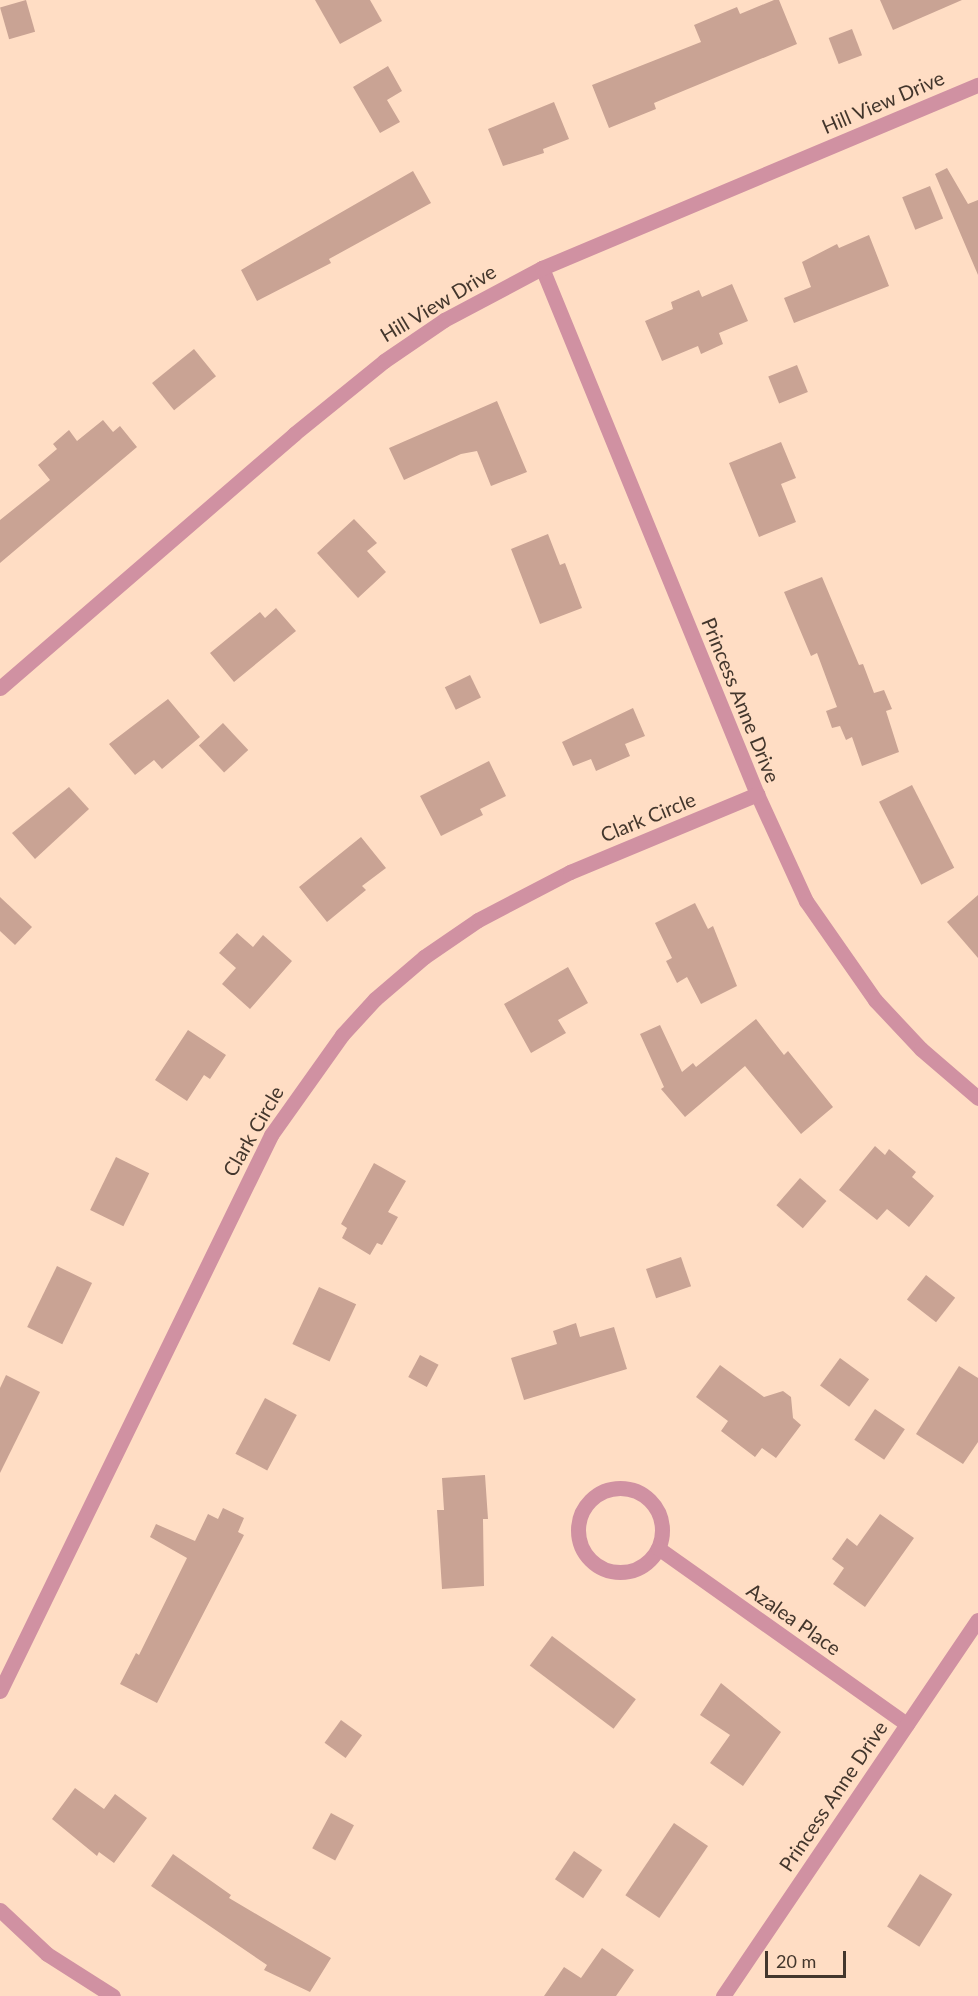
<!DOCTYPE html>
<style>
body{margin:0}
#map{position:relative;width:978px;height:1996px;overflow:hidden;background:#ffddc4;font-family:Lato,sans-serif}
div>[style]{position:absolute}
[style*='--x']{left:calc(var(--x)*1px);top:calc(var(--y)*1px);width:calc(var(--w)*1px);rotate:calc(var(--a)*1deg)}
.building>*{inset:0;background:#c9a394;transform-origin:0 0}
.minor>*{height:15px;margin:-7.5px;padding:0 7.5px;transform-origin:7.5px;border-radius:7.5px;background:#d091a2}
.minor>.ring{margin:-7.5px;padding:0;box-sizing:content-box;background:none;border:15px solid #d091a2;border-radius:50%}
span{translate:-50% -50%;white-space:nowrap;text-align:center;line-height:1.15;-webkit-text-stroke:5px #ffddc4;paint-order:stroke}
.street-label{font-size:20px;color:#43362c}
.scale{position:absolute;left:765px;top:1951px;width:81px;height:27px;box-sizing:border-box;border:3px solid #43362c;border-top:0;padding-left:8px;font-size:18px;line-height:21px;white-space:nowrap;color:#43362c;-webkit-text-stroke:4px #ffddc4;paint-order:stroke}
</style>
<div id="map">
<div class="building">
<i style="left:26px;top:0;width:33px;height:27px;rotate:74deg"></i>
<i style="clip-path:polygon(315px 0,370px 0,382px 21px,340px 44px)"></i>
<i style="clip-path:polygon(774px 0,779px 0,797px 44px,654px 103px,656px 109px,609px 128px,592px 85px,701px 42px,694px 25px,737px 7px,740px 14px)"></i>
<i style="clip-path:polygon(880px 0,962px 0,893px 30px)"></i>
<i style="left:852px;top:29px;width:28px;height:25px;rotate:69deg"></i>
<i style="clip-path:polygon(388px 66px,402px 91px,387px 100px,400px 122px,380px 133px,353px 87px)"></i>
<i style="clip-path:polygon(554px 102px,569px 139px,543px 149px,544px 153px,503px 166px,488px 129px)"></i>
<i style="clip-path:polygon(947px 168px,968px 204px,978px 200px,978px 275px,935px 174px)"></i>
<i style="clip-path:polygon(413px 171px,431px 203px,329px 259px,331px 263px,257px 301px,241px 270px)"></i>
<i style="left:930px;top:186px;width:35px;height:30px;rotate:68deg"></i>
<i style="clip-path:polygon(869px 235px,889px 286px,794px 323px,784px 298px,811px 287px,802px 262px,837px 244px,839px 248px)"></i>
<i style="clip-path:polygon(732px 284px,748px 321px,719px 333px,723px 344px,701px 354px,698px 346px,662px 361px,645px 321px,673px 309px,671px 302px,699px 290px,702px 297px)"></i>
<i style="left:194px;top:349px;width:35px;height:54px;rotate:51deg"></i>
<i style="left:797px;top:365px;width:29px;height:31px;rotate:68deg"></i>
<i style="clip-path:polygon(497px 401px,527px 472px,491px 486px,477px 451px,461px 454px,404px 480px,389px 448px)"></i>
<i style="clip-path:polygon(103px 420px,113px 432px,120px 426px,137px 447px,0 563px,0 520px,50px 480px,38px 465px,57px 449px,53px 444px,69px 430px,77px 441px)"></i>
<i style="clip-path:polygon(781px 442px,796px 478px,781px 484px,796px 522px,759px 537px,729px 463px)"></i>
<i style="clip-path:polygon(354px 519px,377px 543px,367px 551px,386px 572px,358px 598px,317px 553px)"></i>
<i style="clip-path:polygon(548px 534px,560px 565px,565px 563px,582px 608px,540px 624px,511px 549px)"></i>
<i style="clip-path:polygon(822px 577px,859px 665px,863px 664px,874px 693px,884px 690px,892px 709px,886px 711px,899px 752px,862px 766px,852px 737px,846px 740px,840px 726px,832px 728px,826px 711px,837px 707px,817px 653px,811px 656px,784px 592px)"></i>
<i style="clip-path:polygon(276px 608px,296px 631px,234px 682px,210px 653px,260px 612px,265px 618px)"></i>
<i style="left:470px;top:675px;width:25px;height:28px;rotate:64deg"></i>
<i style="clip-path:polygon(168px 699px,200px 737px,162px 769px,154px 760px,135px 775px,109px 744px)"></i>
<i style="clip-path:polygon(633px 708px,645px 736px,625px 744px,630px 756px,596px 771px,591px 759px,573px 766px,562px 742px)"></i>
<i style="left:223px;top:723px;width:37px;height:33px;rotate:47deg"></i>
<i style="clip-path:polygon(489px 761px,506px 796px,480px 809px,483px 815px,441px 836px,420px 796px)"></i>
<i style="left:912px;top:785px;width:93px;height:37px;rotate:63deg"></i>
<i style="clip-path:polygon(69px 787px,89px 809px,35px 859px,12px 833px)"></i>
<i style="clip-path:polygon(361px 837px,386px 868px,362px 886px,366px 890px,327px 922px,299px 887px)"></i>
<i style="clip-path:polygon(978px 895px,978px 958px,947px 922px)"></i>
<i style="clip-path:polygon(0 897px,32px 927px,15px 945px,0 931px)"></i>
<i style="clip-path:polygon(695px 903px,708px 929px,713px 926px,737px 986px,701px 1004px,687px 977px,677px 983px,666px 961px,672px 958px,655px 923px)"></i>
<i style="clip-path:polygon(237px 933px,253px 947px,263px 935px,292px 961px,250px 1009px,222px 984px,236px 968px,219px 953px)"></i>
<i style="clip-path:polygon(568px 967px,588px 1003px,558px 1020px,566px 1033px,531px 1053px,504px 1004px)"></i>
<i style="clip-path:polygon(756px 1019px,784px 1055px,788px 1051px,833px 1107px,801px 1134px,745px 1066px,685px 1117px,661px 1089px,664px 1087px,640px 1034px,660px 1025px,682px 1072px,693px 1063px,696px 1067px)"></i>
<i style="clip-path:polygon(188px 1030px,226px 1055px,210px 1079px,204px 1075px,187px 1101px,155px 1080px)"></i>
<i style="clip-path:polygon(875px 1146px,885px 1155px,889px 1149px,916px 1172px,912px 1177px,934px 1196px,909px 1227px,887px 1209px,877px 1220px,839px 1190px)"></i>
<i style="left:116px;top:1157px;width:37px;height:59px;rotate:26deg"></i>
<i style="clip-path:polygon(374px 1163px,406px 1181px,388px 1212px,398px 1217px,382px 1245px,377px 1243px,370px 1255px,342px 1238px,347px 1228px,341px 1224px)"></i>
<i style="left:800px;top:1178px;width:35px;height:36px;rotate:41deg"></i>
<i style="left:681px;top:1257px;width:31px;height:37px;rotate:71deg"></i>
<i style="left:57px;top:1266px;width:39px;height:68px;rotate:26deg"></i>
<i style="left:926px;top:1275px;width:37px;height:31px;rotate:38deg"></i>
<i style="left:319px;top:1287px;width:41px;height:63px;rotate:25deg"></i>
<i style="clip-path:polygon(576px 1323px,580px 1337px,614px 1327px,627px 1369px,524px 1400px,511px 1358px,557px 1344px,553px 1331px)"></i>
<i style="left:420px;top:1355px;width:21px;height:25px;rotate:28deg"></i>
<i style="left:840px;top:1358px;width:36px;height:34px;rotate:36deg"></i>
<i style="clip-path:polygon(720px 1365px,764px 1397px,783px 1391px,791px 1397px,793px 1418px,801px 1425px,776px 1458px,762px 1448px,755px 1457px,721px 1431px,728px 1421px,696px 1397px)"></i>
<i style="clip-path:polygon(959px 1366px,978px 1378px,978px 1442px,963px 1464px,916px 1434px)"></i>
<i style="clip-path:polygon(6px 1375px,40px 1392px,0 1473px,0 1388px)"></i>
<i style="left:265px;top:1398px;width:36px;height:63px;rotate:28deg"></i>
<i style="left:875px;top:1409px;width:36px;height:37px;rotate:34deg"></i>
<i style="clip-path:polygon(485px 1475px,488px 1519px,483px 1519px,484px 1586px,442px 1589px,437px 1510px,444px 1510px,442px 1478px)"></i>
<i style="clip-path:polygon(223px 1508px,244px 1518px,238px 1532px,244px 1535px,157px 1703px,120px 1684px,136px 1653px,139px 1655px,187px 1558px,150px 1537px,156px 1524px,195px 1541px,208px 1514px,218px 1519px)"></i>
<i style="clip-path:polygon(880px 1514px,914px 1538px,865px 1607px,833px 1584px,844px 1568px,832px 1559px,847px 1538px,857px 1546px)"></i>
<i style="left:552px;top:1636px;width:105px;height:37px;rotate:37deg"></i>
<i style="clip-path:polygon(721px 1683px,781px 1732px,743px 1786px,710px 1763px,730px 1735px,700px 1715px)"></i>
<i style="left:341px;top:1720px;width:26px;height:28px;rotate:36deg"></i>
<i style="clip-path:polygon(75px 1788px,104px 1809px,115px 1794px,147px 1818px,114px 1863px,99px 1852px,97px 1856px,52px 1819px)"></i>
<i style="left:331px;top:1813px;width:26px;height:40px;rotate:28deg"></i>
<i style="left:674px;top:1823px;width:41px;height:87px;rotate:34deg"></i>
<i style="left:574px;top:1851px;width:34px;height:34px;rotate:34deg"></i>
<i style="clip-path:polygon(173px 1854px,231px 1895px,229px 1898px,331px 1958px,310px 1992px,264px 1970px,267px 1965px,151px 1886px)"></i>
<i style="left:920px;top:1874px;width:38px;height:62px;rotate:32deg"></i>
<i style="clip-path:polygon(602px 1948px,634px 1970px,616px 1996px,544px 1996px,564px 1967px,581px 1978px)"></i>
</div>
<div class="minor">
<i style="--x:542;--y:268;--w:568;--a:67.77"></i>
<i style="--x:757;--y:794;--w:118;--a:65.4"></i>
<i style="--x:806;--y:901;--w:121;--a:55.1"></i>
<i style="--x:875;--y:1000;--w:67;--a:46.8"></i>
<i style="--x:921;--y:1049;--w:75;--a:40.7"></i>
<i style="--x:0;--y:688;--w:389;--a:-40.8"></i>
<i style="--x:294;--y:434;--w:116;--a:-39"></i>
<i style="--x:384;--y:361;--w:73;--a:-34.3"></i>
<i style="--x:444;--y:320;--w:111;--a:-28"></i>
<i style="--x:542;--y:268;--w:473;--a:-22.8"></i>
<i class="ring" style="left:578px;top:1488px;width:69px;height:69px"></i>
<i style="--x:658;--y:1548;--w:305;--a:35.3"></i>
<i style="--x:0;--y:1691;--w:619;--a:-64.01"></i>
<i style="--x:271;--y:1135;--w:123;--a:-54.6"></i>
<i style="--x:342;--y:1035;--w:49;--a:-47.5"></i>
<i style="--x:375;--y:999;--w:65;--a:-40.6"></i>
<i style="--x:424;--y:957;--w:65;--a:-34.4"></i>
<i style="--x:478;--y:920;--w:104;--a:-27.6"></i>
<i style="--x:570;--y:872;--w:203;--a:-22.6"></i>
<i style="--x:0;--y:1910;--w:64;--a:43.1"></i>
<i style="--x:47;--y:1954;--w:78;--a:32.5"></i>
<i style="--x:723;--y:1996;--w:454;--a:-55.9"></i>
</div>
<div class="street-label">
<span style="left:883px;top:102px;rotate:-23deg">Hill View Drive</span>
<span style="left:438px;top:303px;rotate:-31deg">Hill View Drive</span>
<span style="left:741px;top:700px;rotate:68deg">Princess Anne Drive</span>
<span style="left:648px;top:817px;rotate:-22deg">Clark Circle</span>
<span style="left:253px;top:1131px;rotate:-60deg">Clark Circle</span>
<span style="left:794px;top:1619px;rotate:35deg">Azalea Place</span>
<span style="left:833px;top:1796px;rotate:-56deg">Princess Anne Drive</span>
</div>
<div class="scale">20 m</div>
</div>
